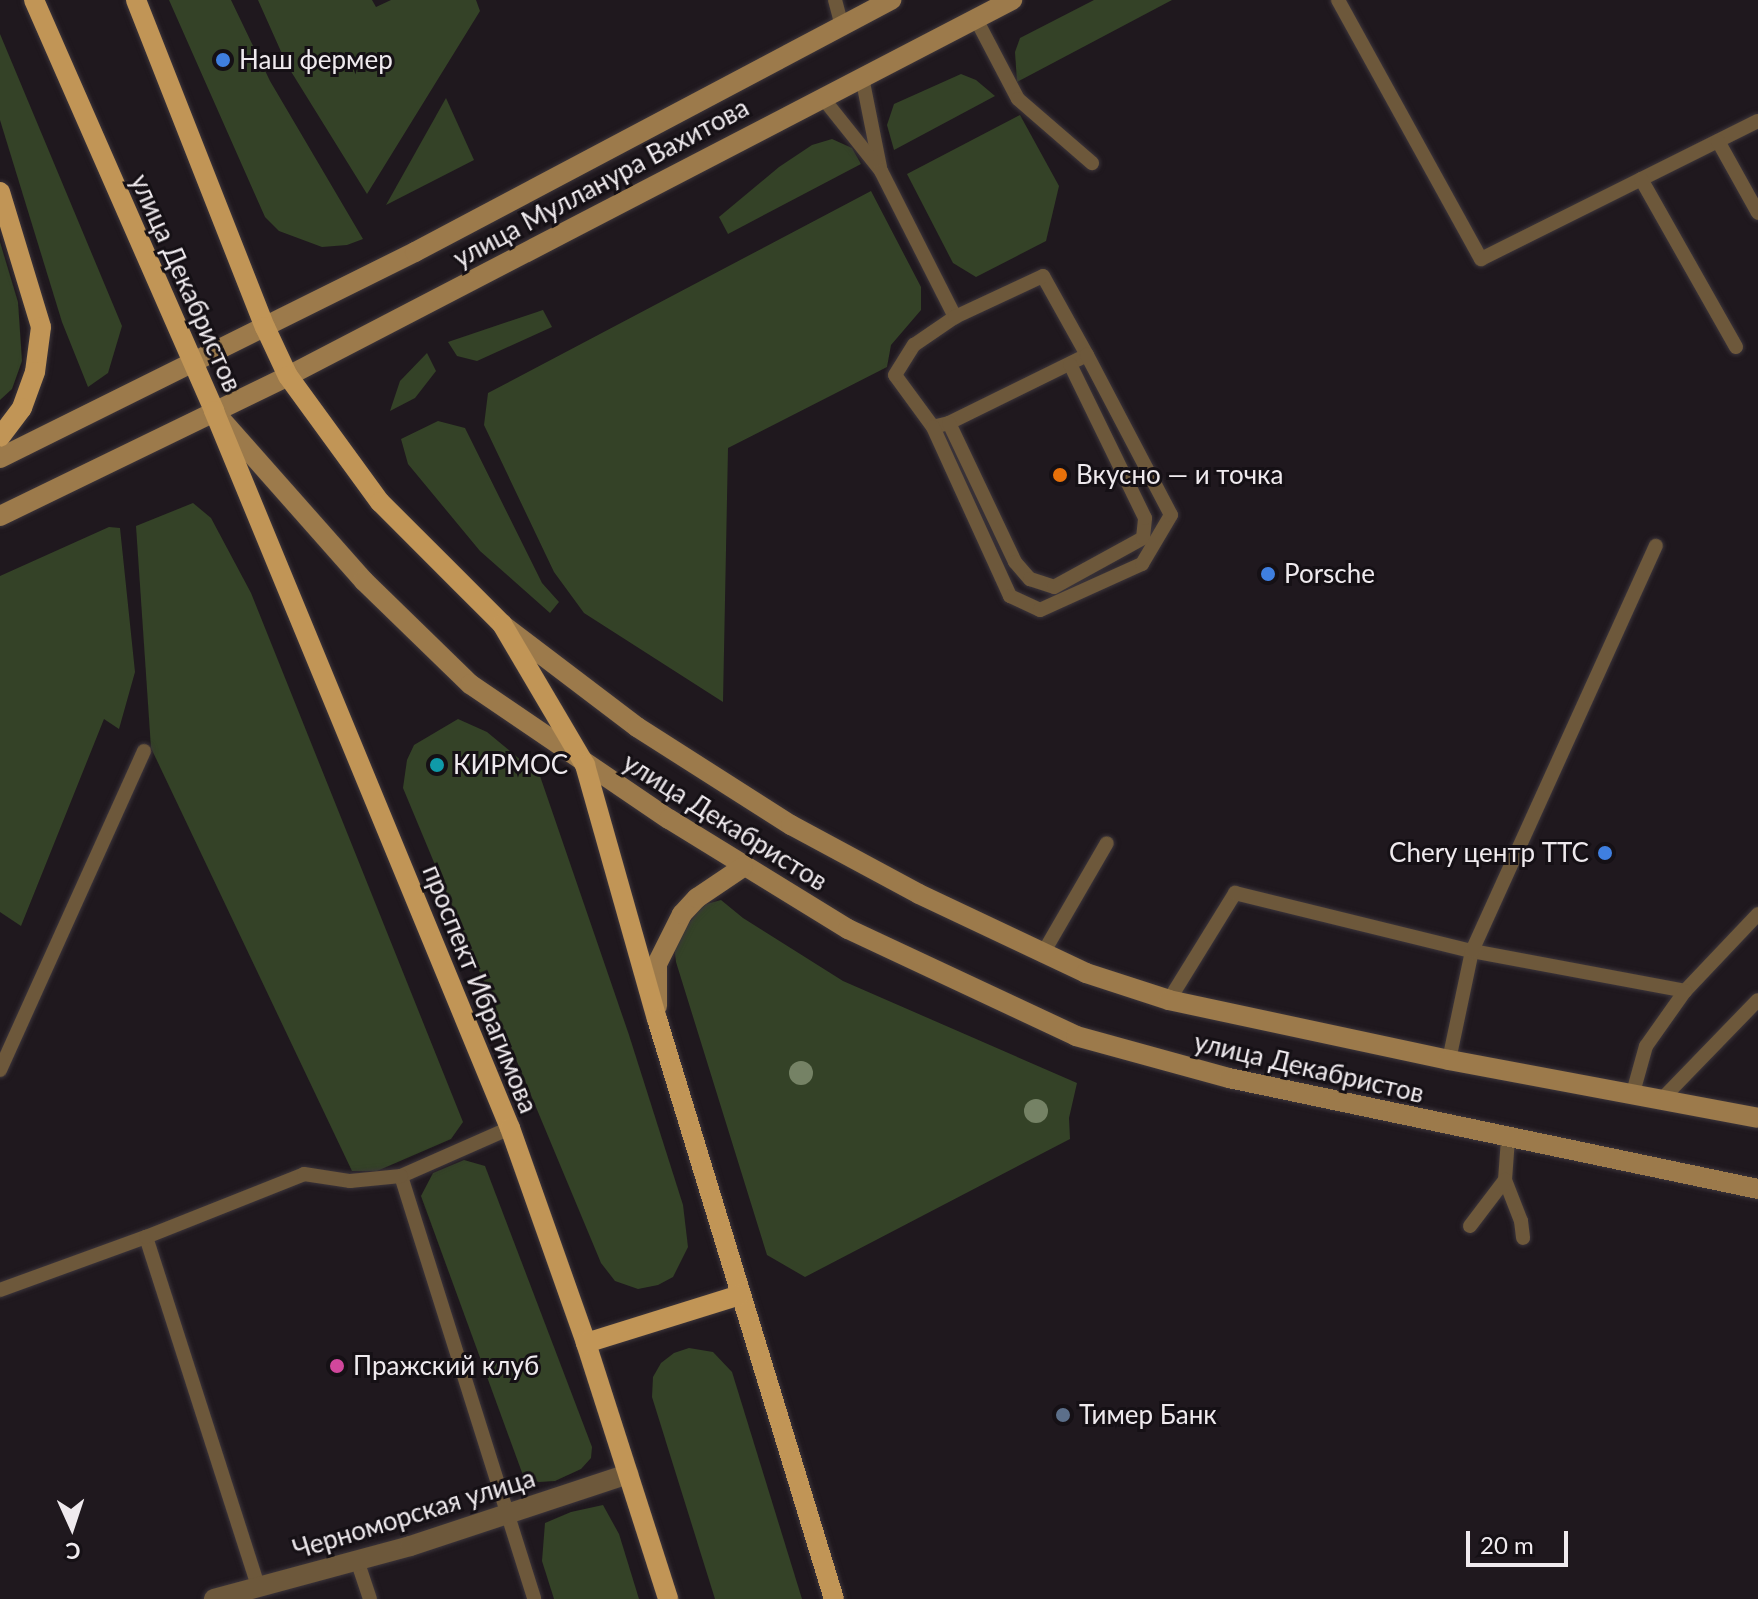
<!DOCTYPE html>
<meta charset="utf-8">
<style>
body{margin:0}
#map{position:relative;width:1758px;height:1599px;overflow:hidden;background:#1f181e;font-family:Lato,sans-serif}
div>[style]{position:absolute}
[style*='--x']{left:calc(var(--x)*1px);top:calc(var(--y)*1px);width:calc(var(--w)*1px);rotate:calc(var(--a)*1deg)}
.green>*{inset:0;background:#344227}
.roads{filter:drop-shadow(0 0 2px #3c353b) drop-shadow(0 0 2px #3c353b)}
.service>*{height:14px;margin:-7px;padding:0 7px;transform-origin:7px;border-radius:7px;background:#6d583b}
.minor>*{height:20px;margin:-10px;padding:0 10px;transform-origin:10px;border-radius:10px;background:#6d583b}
.secondary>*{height:20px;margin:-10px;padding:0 10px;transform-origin:10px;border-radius:10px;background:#9c7a4b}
.primary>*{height:20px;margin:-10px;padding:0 10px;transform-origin:10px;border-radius:10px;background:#c19556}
.trees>*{width:24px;height:24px;margin:-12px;border-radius:50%;background:#758265}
.dots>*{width:22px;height:22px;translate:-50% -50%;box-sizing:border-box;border:4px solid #151015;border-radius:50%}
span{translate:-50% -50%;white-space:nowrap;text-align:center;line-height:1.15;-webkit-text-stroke:6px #151015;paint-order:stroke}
.poi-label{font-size:26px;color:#efeaee}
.left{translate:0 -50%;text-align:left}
.right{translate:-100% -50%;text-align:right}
.street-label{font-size:26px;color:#efeaee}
.north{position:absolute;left:32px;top:1487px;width:80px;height:80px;-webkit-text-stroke:6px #151015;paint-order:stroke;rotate:177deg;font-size:22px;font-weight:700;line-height:32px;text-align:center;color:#efeaee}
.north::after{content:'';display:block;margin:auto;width:28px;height:36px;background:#efeaee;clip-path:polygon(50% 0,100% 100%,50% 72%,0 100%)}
.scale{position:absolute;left:1466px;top:1531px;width:102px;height:36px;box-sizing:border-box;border:4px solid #efeaee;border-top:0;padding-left:10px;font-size:24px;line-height:28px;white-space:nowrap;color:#efeaee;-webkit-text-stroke:6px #151015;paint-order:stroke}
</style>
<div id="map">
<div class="green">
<i style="clip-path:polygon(169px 0,231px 0,270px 81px,363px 239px,347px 245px,322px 247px,279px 231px,265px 217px)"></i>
<i style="clip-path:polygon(258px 0,372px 0,376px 7px,391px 0,476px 0,480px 11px,367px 194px,287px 65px)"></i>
<i style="clip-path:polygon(1094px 0,1172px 0,1017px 82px,1015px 52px,1020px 38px)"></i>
<i style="clip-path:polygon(0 34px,122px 326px,108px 373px,88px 387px,62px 322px,0 120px)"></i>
<i style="clip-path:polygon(961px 74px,976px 80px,995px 96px,894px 150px,887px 125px,894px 104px)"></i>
<i style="clip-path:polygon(446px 98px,474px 160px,386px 205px)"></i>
<i style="clip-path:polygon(1020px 115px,1059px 186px,1046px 241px,976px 277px,953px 263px,907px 174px)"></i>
<i style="clip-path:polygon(832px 139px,852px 148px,861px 164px,728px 234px,719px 217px,779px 167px,812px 145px)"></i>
<i style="clip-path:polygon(871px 191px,921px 287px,921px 310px,891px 345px,887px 367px,728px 448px,723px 702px,584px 613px,554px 572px,484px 425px,488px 393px)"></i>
<i style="clip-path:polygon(0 242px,18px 302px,22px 361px,12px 389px,0 400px)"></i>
<i style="clip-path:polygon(543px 310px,552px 327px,477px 361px,457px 356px,448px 342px)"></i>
<i style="clip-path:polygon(427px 353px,436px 371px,415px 398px,390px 411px,400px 381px)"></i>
<i style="clip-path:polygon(438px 421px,465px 428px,542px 583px,559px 602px,550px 613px,480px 551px,408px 464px,401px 439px)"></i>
<i style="clip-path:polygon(193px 503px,211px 518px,251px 593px,463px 1122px,451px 1139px,377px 1171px,352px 1171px,151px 748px,136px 526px)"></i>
<i style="clip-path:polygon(109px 527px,120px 528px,135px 672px,119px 729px,104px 719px,21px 926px,0 912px,0 576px)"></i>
<i style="clip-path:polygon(458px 719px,487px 732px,540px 776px,629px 1035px,683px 1205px,688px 1247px,673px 1277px,658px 1285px,638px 1289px,615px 1281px,601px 1263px,403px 788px,407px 760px,414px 745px)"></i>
<i style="clip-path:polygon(721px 900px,743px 918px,843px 981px,1077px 1083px,1069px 1118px,1070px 1139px,805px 1277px,767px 1255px,676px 962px,674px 946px,689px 923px,703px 905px)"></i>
<i style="clip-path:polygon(464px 1160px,485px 1166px,592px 1447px,591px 1458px,581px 1469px,555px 1481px,539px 1482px,524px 1478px,421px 1196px,433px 1173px)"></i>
<i style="clip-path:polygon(689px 1348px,713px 1352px,732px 1372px,802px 1599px,715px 1599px,652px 1397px,653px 1377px,661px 1363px,674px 1353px)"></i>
<i style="clip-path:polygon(603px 1505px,619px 1534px,639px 1599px,554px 1599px,542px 1561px,545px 1523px,571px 1512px)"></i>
</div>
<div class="roads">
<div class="service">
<i style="--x:835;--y:0;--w:27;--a:75"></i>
<i style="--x:1338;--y:0;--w:296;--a:61.1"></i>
<i style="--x:1481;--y:259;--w:309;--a:-26.5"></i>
<i style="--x:976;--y:19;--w:90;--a:62.3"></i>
<i style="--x:1018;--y:99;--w:98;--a:40.9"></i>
<i style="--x:862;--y:77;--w:92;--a:78.7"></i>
<i style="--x:822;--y:97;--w:95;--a:51.4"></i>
<i style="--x:881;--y:171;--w:164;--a:63.1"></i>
<i style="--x:1718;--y:141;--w:82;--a:60.9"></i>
<i style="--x:1641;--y:179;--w:193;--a:60.5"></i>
<i style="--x:1043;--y:276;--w:90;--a:60.9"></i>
<i style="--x:1087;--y:355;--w:154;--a:153.8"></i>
<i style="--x:949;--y:423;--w:16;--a:166"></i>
<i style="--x:933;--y:427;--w:64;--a:-126.2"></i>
<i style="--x:895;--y:375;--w:36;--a:-58"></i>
<i style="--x:914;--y:345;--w:50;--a:-34.3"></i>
<i style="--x:955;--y:317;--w:97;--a:-25"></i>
<i style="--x:949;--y:423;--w:154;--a:64.6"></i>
<i style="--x:1015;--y:562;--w:23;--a:49"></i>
<i style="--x:1030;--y:579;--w:25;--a:18"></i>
<i style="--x:1054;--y:587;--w:102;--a:-28.8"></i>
<i style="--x:1143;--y:538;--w:20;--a:-84"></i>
<i style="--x:1145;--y:518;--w:171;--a:-116"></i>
<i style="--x:933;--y:427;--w:186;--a:65.5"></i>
<i style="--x:1010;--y:596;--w:33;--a:25"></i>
<i style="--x:1040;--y:610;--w:112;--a:-24.3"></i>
<i style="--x:1142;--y:564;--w:57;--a:-59.4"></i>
<i style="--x:1171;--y:515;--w:181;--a:-117.7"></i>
<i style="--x:1042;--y:955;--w:129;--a:-59.9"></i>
<i style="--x:1685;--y:991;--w:106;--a:-46.5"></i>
<i style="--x:1169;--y:1000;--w:126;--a:-58.3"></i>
<i style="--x:1235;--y:893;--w:244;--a:13.8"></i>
<i style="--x:1472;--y:951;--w:217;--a:10.6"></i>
<i style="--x:1685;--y:991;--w:67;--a:125.3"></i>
<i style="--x:1646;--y:1046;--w:52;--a:105.6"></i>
<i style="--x:1449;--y:1060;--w:111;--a:-78.1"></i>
<i style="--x:1472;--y:951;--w:445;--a:-65.6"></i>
<i style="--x:0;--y:1070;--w:350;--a:-65.7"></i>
<i style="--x:1661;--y:1100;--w:139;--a:-45.9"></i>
<i style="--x:510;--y:1128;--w:119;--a:156.2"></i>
<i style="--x:401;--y:1176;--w:443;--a:72.5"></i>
<i style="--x:1508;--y:1139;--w:41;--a:94.2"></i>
<i style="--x:1505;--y:1180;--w:44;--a:68.7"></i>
<i style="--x:1521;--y:1221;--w:17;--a:83"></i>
<i style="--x:1470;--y:1226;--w:58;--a:-52.7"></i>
<i style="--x:146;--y:1237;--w:369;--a:72.2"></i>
<i style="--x:0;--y:1290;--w:155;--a:-20"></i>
<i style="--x:146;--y:1237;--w:170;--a:-21.7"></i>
<i style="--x:304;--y:1174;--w:47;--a:8.7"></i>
<i style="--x:350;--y:1181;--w:51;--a:-5.6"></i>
<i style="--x:357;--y:1560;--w:41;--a:71.6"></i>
</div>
<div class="minor">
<i style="--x:214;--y:1599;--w:203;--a:-15.1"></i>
<i style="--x:410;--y:1546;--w:230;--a:-18.3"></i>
</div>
<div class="secondary">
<i style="--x:219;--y:417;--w:219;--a:48.5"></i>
<i style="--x:364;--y:581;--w:148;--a:44.2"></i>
<i style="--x:470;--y:684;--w:240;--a:34.2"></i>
<i style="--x:669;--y:819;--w:210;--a:31.6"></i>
<i style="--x:848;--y:929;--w:252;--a:25.1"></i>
<i style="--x:1076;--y:1036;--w:159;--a:15.4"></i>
<i style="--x:1229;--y:1078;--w:541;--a:11.85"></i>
<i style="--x:0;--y:458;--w:463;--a:-26.4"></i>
<i style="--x:415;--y:252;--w:539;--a:-27.9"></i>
<i style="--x:0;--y:516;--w:320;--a:-25.9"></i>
<i style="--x:288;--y:376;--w:816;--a:-27.44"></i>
<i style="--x:504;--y:626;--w:167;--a:37.2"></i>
<i style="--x:637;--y:727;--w:183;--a:32.5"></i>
<i style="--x:791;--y:825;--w:145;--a:28.3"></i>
<i style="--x:919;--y:894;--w:185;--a:25.3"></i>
<i style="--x:1086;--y:973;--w:87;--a:18"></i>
<i style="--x:1169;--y:1000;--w:286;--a:12.1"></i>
<i style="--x:1449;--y:1060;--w:314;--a:10.6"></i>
<i style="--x:657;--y:1006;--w:42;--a:-90"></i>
<i style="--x:657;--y:964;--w:56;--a:-63.4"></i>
<i style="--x:682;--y:914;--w:22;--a:-47"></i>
<i style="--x:697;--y:898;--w:55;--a:-34"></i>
</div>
<div class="primary">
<i style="--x:34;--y:0;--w:449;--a:66.3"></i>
<i style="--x:214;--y:411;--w:776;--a:67.57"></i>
<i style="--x:510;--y:1128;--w:228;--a:70.5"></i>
<i style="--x:586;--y:1343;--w:269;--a:72.2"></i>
<i style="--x:136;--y:0;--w:352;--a:68.5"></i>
<i style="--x:265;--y:327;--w:54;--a:64.9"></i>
<i style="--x:288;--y:376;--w:156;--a:53.9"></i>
<i style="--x:380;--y:502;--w:173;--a:45"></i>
<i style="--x:502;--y:624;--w:164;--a:59.5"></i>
<i style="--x:585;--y:765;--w:264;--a:74.2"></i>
<i style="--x:657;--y:1019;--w:606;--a:73.03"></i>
<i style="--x:0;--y:192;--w:141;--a:73.1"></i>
<i style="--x:41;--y:327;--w:45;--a:97.6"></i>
<i style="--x:35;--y:372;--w:38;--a:110"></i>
<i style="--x:22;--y:408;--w:36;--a:127"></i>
<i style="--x:586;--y:1343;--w:161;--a:-17.3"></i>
</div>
</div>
<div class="trees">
<i style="left:801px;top:1073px"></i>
<i style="left:1036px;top:1111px"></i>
</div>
<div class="dots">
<i style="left:223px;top:60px;background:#3f7fe0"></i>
<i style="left:1060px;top:475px;background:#e8710a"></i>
<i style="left:1268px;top:574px;background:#3f7fe0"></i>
<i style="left:437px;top:765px;background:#0f9aa8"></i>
<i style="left:1605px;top:853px;background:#3f7fe0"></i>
<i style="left:337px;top:1366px;background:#d1479c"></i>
<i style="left:1063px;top:1415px;background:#5c6f8a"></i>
</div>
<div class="poi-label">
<span class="left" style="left:239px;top:60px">Наш фермер</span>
<span class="left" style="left:1076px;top:475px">Вкусно — и точка</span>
<span class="left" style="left:1284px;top:574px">Porsche</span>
<span class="left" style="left:453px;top:765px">КИРМОС</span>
<span class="right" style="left:1589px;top:853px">Chery центр ТТС</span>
<span class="left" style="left:353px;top:1366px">Пражский клуб</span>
<span class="left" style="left:1079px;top:1415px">Тимер Банк</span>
</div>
<div class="street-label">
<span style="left:601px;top:183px;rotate:-28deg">улица Мулланура Вахитова</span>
<span style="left:186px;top:283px;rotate:66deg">улица Декабристов</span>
<span style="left:725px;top:822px;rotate:32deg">улица Декабристов</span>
<span style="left:480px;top:989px;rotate:68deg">проспект Ибрагимова</span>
<span style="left:1309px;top:1068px;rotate:13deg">улица Декабристов</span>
<span style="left:414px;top:1514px;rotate:-17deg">Черноморская улица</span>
</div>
<div class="north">С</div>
<div class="scale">20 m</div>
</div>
